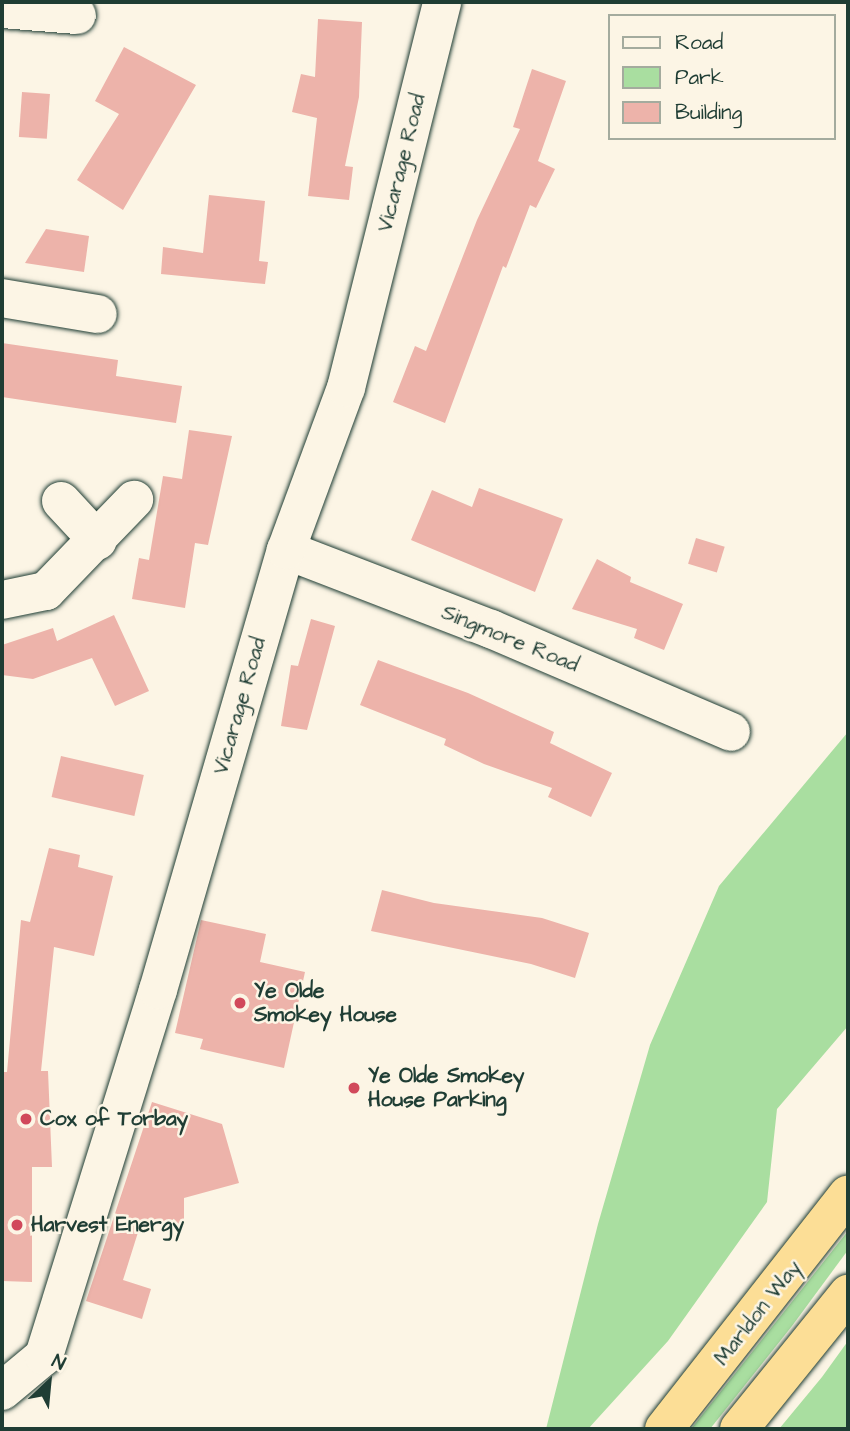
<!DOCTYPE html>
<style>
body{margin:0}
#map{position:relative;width:850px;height:1431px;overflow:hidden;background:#fcf5e5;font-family:"Architects Daughter",sans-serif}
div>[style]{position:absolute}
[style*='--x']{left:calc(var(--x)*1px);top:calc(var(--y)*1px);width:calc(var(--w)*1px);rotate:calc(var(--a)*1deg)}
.green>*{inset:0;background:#a9dea0}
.building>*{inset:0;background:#edb3aa;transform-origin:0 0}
.roads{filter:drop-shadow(0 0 2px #1f3d34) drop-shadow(0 0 2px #1f3d34)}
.minor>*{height:38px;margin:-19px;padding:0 19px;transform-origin:19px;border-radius:19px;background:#fcf5e5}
.highway>*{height:38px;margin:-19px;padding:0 19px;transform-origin:19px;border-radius:19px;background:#fcde96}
.dots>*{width:19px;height:19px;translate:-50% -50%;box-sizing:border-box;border:4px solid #fcf5e5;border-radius:50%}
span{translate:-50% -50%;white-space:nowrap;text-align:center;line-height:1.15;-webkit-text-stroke:5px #fcf5e5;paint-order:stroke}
.street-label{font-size:21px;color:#1f3d34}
.poi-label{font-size:21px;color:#1f3d34;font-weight:700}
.left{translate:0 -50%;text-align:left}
.frame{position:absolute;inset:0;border:4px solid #1f3d34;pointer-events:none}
.legend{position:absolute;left:608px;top:14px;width:228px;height:126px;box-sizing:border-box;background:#fcf5e5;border:2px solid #a4ab9e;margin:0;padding:9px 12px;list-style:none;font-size:21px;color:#1f3d34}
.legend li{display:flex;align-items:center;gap:14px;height:35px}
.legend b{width:35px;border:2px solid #a4ab9e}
.north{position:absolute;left:14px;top:1347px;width:70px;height:70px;-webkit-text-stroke:5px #fcf5e5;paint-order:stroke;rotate:26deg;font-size:19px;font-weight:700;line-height:28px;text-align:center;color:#1f3d34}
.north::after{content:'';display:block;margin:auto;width:24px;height:32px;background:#1f3d34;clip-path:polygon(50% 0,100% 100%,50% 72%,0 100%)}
</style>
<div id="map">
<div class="green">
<i style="clip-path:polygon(848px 732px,848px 1026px,777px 1109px,767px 1202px,668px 1341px,588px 1429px,546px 1429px,598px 1224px,650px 1045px,719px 886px)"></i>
<i style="clip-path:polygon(848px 1231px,848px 1250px,792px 1326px,710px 1429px,691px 1429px)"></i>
<i style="clip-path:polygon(848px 1341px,848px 1429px,779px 1429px,822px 1377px)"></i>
</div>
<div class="building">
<i style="clip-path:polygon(318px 19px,362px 22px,359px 97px,345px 166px,353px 167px,349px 200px,308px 196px,317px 118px,292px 112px,301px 74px,315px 77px)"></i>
<i style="clip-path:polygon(124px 47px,196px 85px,123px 210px,77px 180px,119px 114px,95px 101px)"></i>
<i style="clip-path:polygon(532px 69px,566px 81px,538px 161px,555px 169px,536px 208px,530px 205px,506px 268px,503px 266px,445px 423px,393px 402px,415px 346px,426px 351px,477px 220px,520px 129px,513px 127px)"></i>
<i style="left:22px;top:92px;width:28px;height:45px;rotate:4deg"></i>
<i style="clip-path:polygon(209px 195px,265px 201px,259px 261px,268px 262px,265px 284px,161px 274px,163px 247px,203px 253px)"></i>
<i style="clip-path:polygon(46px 229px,89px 236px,84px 272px,25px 263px)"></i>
<i style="clip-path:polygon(2px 343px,118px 360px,116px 376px,182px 386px,176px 423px,2px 397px)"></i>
<i style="clip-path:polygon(189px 430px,232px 436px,208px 545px,195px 543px,185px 608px,132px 599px,139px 558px,149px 560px,163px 476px,182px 479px)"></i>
<i style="clip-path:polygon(479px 488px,563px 519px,535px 592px,411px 540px,432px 490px,472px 507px)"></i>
<i style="left:696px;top:538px;width:30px;height:27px;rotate:17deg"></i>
<i style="clip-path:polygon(597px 559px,631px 577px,630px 582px,683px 604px,664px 650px,634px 638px,637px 629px,572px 609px)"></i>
<i style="clip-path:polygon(114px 615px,149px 691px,115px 706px,92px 658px,33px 679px,2px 675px,2px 645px,53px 628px,57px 641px)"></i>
<i style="clip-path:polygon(311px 619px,335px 626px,307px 730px,281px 726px,291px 665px,298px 666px)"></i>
<i style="clip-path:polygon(378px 660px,468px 693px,554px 732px,550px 743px,612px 773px,591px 817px,548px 797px,552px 788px,484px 764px,444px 745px,446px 739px,360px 705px)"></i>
<i style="left:61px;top:756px;width:85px;height:42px;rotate:13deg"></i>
<i style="clip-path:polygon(49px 848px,80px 855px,78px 867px,113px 876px,94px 956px,54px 947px,41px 1071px,48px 1071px,52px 1167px,32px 1167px,32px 1282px,2px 1281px,2px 1072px,7px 1072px,21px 920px,30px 922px)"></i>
<i style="clip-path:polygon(382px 890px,434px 903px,542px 918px,589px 933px,575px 978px,531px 964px,371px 931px)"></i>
<i style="clip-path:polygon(201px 920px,266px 934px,260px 962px,305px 972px,284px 1068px,200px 1049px,203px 1039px,175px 1033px)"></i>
<i style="clip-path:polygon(152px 1102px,222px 1124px,239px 1183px,184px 1198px,184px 1226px,140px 1226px,123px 1280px,151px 1289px,142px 1319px,86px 1301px)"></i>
</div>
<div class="roads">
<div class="minor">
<i style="--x:2;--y:9;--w:75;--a:4.6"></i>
<i style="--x:2;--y:298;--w:97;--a:9.5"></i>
<i style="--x:61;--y:501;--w:54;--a:47.2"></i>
<i style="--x:286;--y:550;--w:220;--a:21.1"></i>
<i style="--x:491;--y:629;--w:261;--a:23.2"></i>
<i style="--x:2;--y:600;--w:45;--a:-11.6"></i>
<i style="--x:46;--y:591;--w:127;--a:-46"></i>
<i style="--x:2;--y:1391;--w:55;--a:-39.8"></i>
<i style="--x:44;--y:1356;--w:383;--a:-72.7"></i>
<i style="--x:158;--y:990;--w:458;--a:-73.8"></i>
<i style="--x:286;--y:550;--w:173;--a:-69.7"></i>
<i style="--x:346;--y:388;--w:398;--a:-76"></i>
</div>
<div class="highway">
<i style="--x:664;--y:1429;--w:298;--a:-51.9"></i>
<i style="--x:739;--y:1429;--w:174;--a:-51.1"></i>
</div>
</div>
<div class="dots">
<i style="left:240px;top:1003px;background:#d1495b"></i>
<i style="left:354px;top:1088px;background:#d1495b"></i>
<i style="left:26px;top:1119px;background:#d1495b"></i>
<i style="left:17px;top:1225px;background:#d1495b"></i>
</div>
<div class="street-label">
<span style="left:402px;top:163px;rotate:-76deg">Vicarage Road</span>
<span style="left:510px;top:639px;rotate:22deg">Singmore Road</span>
<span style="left:240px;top:706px;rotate:-74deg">Vicarage Road</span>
<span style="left:758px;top:1313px;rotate:-52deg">Marldon Way</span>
</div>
<div class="poi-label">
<span class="left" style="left:254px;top:1003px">Ye Olde<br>Smokey House</span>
<span class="left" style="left:368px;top:1088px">Ye Olde Smokey<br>House Parking</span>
<span class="left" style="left:40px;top:1119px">Cox of Torbay</span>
<span class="left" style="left:31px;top:1225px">Harvest Energy</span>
</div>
<div class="frame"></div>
<ul class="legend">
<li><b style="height:9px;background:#fcf5e5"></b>Road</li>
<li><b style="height:19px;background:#a9dea0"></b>Park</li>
<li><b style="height:19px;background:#edb3aa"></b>Building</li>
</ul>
<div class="north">N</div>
</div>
